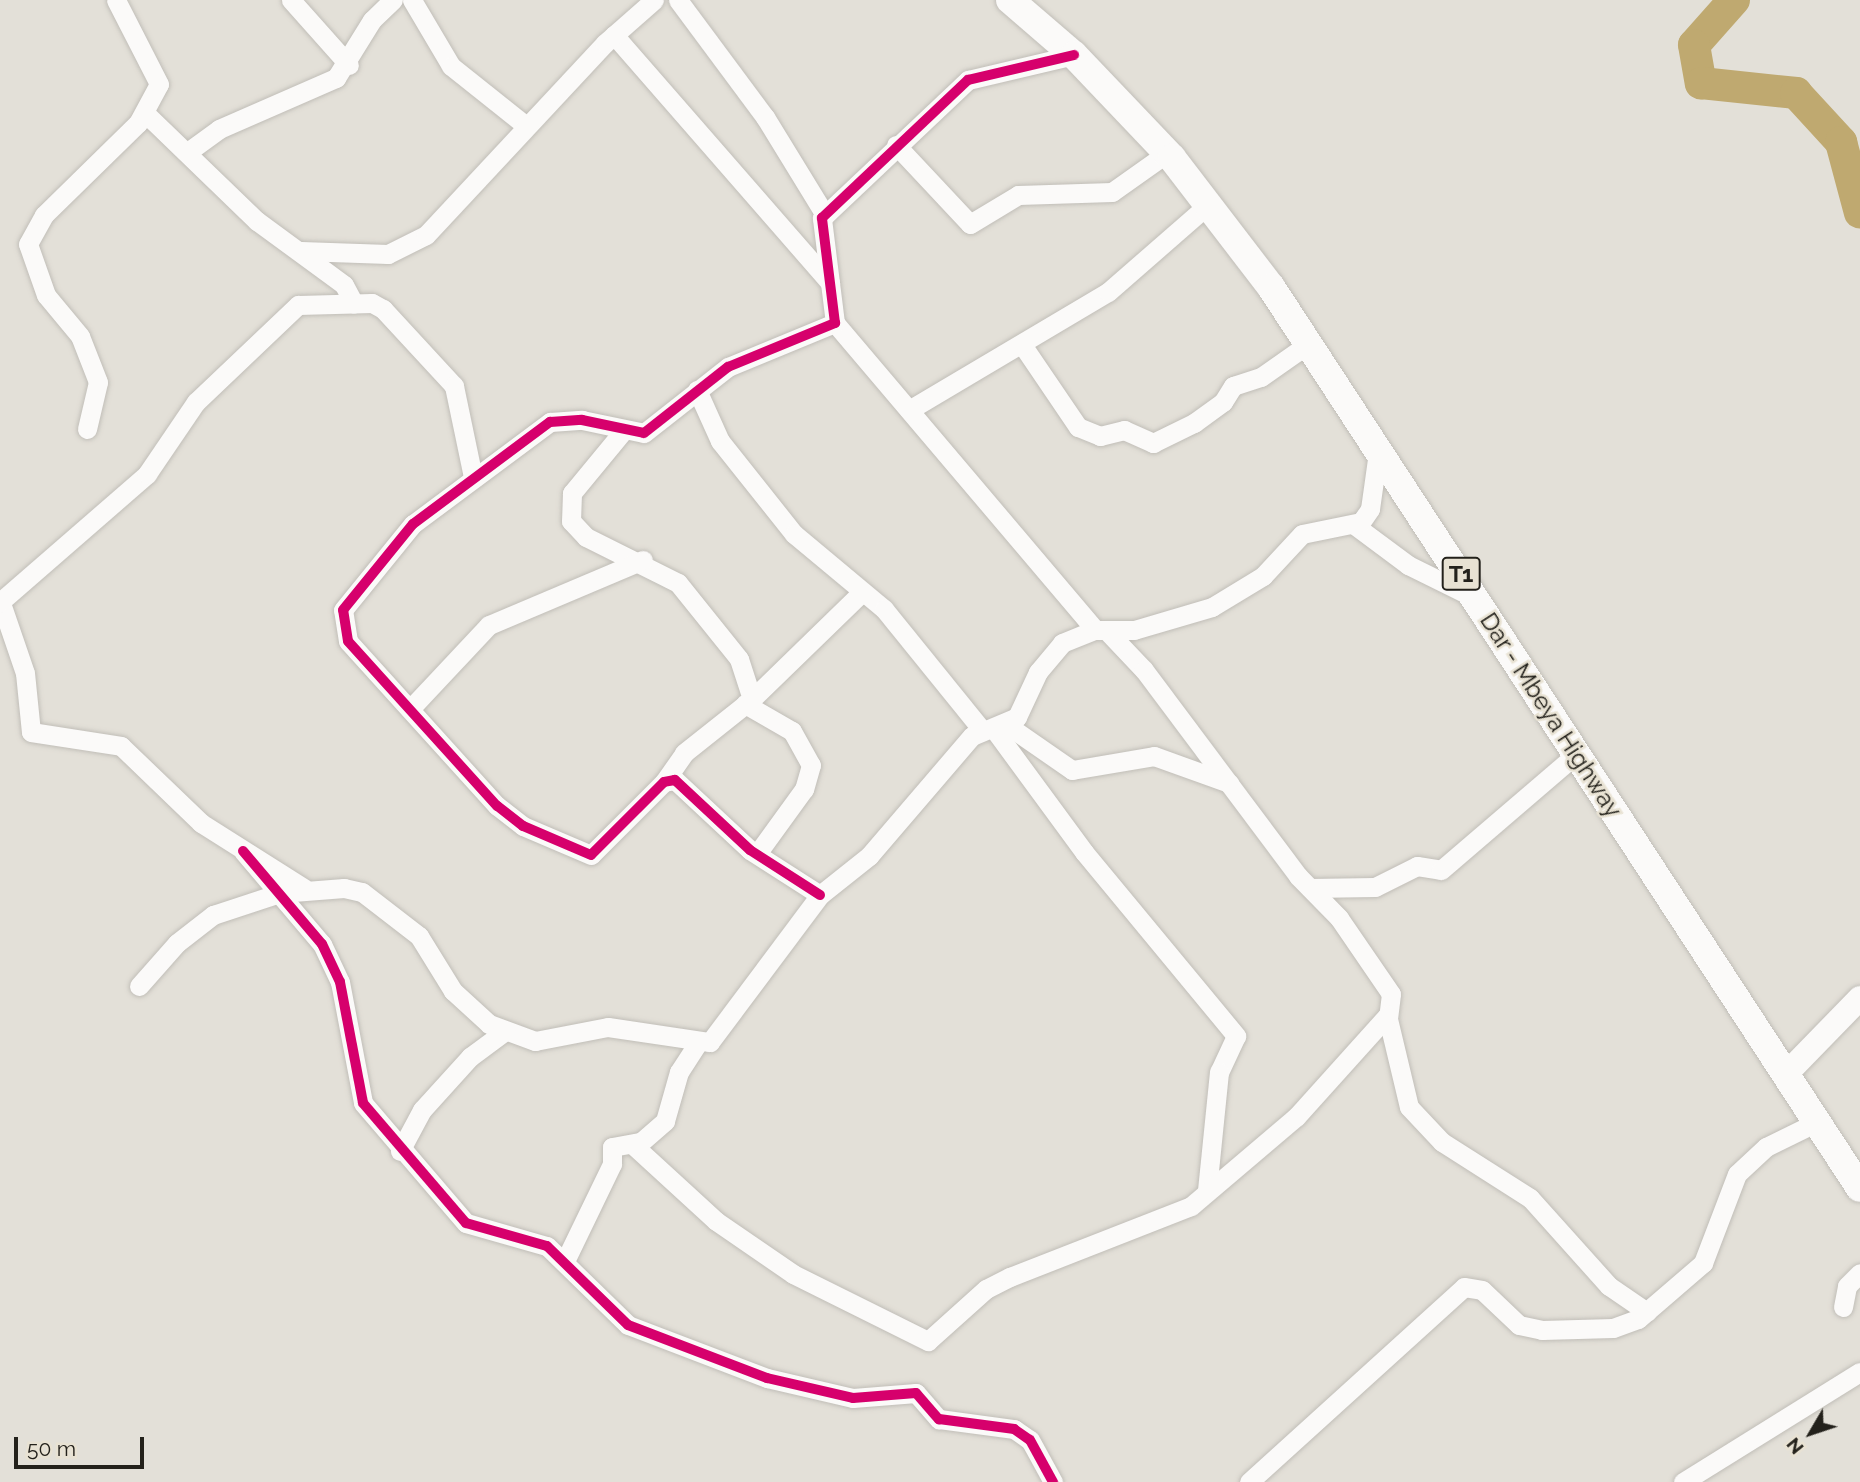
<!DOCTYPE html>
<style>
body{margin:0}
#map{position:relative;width:1860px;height:1482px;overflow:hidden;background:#e3e0d8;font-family:Raleway,sans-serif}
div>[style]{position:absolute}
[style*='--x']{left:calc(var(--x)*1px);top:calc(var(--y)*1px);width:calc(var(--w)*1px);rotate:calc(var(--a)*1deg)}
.river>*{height:32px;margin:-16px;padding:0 16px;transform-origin:16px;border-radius:16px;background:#bfa970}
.roads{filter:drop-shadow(0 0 2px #c1beb8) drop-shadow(0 0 2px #c1beb8)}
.minor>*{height:19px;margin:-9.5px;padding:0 9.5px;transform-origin:9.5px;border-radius:9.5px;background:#fbfaf9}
.major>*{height:24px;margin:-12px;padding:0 12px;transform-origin:12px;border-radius:12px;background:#fbfaf9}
.highway>*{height:28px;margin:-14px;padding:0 14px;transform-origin:14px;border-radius:14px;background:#fbfaf9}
.cycleway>*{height:10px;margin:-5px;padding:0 5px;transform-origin:5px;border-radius:5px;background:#d6006c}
span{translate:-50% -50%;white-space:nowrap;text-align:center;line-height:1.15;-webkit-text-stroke:5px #e8e2d3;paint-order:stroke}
.shield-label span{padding:2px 5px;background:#e8e2d3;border:2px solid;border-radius:5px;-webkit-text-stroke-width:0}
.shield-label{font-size:23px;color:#23211b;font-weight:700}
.street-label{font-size:24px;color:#23211b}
.north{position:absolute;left:1776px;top:1398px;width:70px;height:70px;-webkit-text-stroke:5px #e8e2d3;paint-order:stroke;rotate:231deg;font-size:19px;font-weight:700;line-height:28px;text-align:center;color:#23211b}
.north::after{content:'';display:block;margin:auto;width:24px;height:32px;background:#23211b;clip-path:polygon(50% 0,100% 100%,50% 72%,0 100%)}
.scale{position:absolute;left:14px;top:1437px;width:130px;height:32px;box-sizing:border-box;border:4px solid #23211b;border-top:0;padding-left:9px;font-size:21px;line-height:24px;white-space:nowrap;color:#23211b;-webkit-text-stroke:5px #e8e2d3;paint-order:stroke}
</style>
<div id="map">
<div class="river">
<i style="--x:1734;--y:0;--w:60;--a:131.6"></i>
<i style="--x:1694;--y:45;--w:39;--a:80"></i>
<i style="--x:1701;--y:83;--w:96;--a:6"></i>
<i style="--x:1796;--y:93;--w:67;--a:47.4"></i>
<i style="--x:1841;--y:142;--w:73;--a:75"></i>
</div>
<div class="roads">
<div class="minor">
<i style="--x:291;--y:0;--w:87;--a:48.3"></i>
<i style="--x:412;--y:0;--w:77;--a:59.4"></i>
<i style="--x:451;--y:66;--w:95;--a:38.6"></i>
<i style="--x:678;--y:0;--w:146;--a:53.4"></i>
<i style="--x:765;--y:117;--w:115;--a:58.5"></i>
<i style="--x:614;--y:35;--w:329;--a:48.9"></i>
<i style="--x:145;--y:113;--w:156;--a:44"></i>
<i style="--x:257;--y:221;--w:108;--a:36.3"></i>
<i style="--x:344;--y:285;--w:21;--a:62"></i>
<i style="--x:896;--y:145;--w:108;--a:46.9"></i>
<i style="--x:970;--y:224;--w:56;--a:-31.1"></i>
<i style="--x:1018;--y:195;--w:94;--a:-1.8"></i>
<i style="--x:1112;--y:192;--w:67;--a:-35.3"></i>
<i style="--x:189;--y:151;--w:37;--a:-36"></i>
<i style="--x:219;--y:129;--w:128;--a:-23.6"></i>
<i style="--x:336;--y:78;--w:68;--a:-58.2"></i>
<i style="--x:372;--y:20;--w:29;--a:-44"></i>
<i style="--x:301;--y:251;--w:87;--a:2"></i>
<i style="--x:388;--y:254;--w:42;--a:-26.6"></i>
<i style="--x:426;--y:235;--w:262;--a:-47"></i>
<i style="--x:605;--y:43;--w:65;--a:-41.3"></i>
<i style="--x:835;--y:323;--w:402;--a:49.7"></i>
<i style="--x:1023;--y:346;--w:98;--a:55.8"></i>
<i style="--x:1078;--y:427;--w:24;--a:22"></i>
<i style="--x:1100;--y:436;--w:25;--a:-14"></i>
<i style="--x:1124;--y:430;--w:32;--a:24"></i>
<i style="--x:1153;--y:443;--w:46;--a:-26"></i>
<i style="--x:1194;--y:423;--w:36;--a:-36"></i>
<i style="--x:1223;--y:402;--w:19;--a:-58"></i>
<i style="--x:1233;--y:386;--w:29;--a:-18"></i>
<i style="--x:1261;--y:377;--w:57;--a:-35.1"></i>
<i style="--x:697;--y:390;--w:56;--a:65.7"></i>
<i style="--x:720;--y:441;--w:119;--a:51.5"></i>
<i style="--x:794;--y:534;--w:117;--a:39.8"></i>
<i style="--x:884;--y:609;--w:156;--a:51"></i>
<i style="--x:909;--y:410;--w:231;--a:-30.7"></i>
<i style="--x:1108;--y:292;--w:134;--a:-41.1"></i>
<i style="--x:87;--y:429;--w:48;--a:-76.8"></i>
<i style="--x:98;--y:382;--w:49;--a:-111.4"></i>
<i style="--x:80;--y:336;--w:53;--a:-129.7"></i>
<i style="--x:46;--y:295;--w:54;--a:-109.4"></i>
<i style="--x:28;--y:244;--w:33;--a:-61"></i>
<i style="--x:44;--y:215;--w:132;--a:-44.4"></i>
<i style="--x:138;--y:123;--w:44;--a:-61.7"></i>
<i style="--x:159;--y:84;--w:94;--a:-117.1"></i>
<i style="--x:624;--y:430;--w:82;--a:129.5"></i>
<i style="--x:572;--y:493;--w:28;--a:92"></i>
<i style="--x:571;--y:521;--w:22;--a:47"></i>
<i style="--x:586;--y:537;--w:103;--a:26.6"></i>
<i style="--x:678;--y:583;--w:97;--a:51.2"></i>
<i style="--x:739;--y:659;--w:42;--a:72"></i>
<i style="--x:1353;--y:524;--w:69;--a:36.7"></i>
<i style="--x:1408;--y:565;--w:70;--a:26.2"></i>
<i style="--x:0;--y:600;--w:77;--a:71.1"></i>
<i style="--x:25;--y:673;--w:59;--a:84.2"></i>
<i style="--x:31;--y:732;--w:91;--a:8.8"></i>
<i style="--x:121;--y:746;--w:111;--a:43.9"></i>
<i style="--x:201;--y:823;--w:122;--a:32.3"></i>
<i style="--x:0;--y:602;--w:195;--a:-41"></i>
<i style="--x:147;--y:474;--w:87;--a:-55.8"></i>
<i style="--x:196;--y:402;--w:141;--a:-43.6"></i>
<i style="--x:298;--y:305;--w:74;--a:-1.5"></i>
<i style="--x:372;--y:303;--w:13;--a:29"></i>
<i style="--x:383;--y:309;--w:105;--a:47.3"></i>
<i style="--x:454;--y:386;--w:93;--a:78.2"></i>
<i style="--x:1106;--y:630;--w:55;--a:46.5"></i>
<i style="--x:1144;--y:670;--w:257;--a:53.2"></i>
<i style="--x:1298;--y:876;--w:59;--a:45.7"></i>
<i style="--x:1339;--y:918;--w:92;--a:55.6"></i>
<i style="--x:1391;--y:994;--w:25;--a:97"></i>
<i style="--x:1388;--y:1019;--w:90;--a:76.6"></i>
<i style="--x:1409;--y:1107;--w:48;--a:46.7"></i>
<i style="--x:1442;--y:1142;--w:104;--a:32.5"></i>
<i style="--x:1530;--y:1198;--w:118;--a:48.1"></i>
<i style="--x:1609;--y:1286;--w:46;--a:34.4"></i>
<i style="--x:745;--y:704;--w:54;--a:29.9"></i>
<i style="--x:792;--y:731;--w:39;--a:61"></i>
<i style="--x:811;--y:765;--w:25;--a:106"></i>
<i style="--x:804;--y:789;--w:80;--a:125.9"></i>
<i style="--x:410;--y:709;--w:115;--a:-46.8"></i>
<i style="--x:489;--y:625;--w:167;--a:-22.9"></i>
<i style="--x:1007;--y:725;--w:79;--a:34.7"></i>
<i style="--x:1072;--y:770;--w:83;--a:-9.7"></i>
<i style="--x:1154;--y:756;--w:80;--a:19.8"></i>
<i style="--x:993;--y:728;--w:154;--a:53.7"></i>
<i style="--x:1084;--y:852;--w:239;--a:50.4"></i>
<i style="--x:1236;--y:1036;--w:40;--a:115"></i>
<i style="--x:1219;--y:1072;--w:119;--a:95.8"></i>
<i style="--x:664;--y:782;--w:35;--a:-55"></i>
<i style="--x:684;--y:753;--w:87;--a:-38.5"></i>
<i style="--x:752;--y:699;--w:153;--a:-44.2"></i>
<i style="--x:243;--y:851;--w:122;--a:49.7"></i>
<i style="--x:322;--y:944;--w:42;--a:64.7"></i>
<i style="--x:340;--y:982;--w:123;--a:79.2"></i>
<i style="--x:363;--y:1103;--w:158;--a:49.4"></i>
<i style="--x:466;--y:1223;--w:84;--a:15.9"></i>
<i style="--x:547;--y:1246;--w:113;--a:44.3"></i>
<i style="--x:628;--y:1325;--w:149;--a:20.9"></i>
<i style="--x:767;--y:1378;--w:88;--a:13.1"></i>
<i style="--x:853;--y:1398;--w:63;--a:-4.5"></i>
<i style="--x:916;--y:1393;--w:35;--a:49"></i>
<i style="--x:939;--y:1419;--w:76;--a:7.6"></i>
<i style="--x:1014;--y:1429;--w:19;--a:35"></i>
<i style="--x:1030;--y:1440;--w:48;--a:61.3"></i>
<i style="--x:1310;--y:888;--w:65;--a:-0.9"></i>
<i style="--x:1375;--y:887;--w:47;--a:-26.6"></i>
<i style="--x:1417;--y:866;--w:24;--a:9"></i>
<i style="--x:1441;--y:870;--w:177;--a:-40.6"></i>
<i style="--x:820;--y:895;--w:83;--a:-147.3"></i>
<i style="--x:750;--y:850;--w:103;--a:-137"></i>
<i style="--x:675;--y:780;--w:11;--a:170"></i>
<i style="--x:664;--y:782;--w:103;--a:135"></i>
<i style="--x:591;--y:855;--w:74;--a:-156.9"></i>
<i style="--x:523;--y:826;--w:33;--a:-142"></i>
<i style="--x:497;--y:806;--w:222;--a:-132.1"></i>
<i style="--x:348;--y:641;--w:31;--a:-99"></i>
<i style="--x:343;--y:610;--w:111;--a:-50.9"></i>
<i style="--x:413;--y:524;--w:171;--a:-36.7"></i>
<i style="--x:550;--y:422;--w:32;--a:-4"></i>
<i style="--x:582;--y:420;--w:63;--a:11.8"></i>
<i style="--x:644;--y:433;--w:107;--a:-38.2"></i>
<i style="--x:728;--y:367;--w:116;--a:-22.4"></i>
<i style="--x:835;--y:323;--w:106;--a:-97.1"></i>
<i style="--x:822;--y:218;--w:201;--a:-43.4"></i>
<i style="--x:968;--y:80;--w:109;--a:-13.3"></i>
<i style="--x:139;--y:986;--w:57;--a:-48.5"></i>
<i style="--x:177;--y:943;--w:46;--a:-37.9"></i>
<i style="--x:213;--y:915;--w:71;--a:-18.2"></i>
<i style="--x:280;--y:893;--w:64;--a:-4.5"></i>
<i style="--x:344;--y:888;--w:18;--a:13"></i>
<i style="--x:362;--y:892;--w:72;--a:37.7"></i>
<i style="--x:419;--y:936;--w:65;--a:58.3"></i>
<i style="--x:453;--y:991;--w:49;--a:42.5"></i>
<i style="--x:489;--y:1024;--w:49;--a:20.3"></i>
<i style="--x:535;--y:1041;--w:74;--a:-10.9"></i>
<i style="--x:608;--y:1027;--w:103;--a:8.4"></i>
<i style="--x:710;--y:1042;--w:184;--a:-53.2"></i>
<i style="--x:820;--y:895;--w:63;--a:-38.5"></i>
<i style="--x:869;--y:856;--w:158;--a:-49.4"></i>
<i style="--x:972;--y:736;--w:49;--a:-22.9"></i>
<i style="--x:1017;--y:717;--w:50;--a:-65"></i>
<i style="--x:1038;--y:672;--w:38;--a:-50"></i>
<i style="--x:1062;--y:643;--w:35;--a:-22"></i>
<i style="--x:1095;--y:630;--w:39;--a:0"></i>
<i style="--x:1134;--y:630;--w:81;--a:-16.4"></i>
<i style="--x:1212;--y:607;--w:60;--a:-31.3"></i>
<i style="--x:1263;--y:576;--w:57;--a:-47.1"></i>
<i style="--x:1302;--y:534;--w:60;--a:-11.5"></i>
<i style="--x:1361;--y:522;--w:16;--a:-55"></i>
<i style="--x:1370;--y:509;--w:58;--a:-82"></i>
<i style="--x:632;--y:1144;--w:114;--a:42.5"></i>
<i style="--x:716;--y:1221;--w:93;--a:34.5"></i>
<i style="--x:793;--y:1274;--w:151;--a:26.4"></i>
<i style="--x:928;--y:1341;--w:78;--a:-41.9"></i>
<i style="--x:986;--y:1289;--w:27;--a:-27"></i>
<i style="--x:1010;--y:1277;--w:194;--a:-21.4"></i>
<i style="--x:1191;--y:1206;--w:138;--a:-40.3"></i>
<i style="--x:1296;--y:1117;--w:137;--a:-48"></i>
<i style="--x:400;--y:1151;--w:47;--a:-61.8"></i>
<i style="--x:422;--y:1110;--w:72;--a:-47.8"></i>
<i style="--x:470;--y:1057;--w:44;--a:-36.6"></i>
<i style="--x:566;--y:1259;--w:106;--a:-64.2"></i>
<i style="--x:612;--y:1164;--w:17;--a:-90"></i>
<i style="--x:612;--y:1147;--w:29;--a:-10"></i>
<i style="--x:641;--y:1142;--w:32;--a:-41"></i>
<i style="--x:665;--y:1121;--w:51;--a:-74.1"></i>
<i style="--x:679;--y:1072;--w:35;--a:-57"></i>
<i style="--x:1843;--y:1307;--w:21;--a:-79"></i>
<i style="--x:1847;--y:1286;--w:18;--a:-45"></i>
<i style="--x:1249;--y:1482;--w:290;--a:-42.2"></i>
<i style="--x:1464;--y:1287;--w:18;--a:9"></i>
<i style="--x:1482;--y:1290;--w:51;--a:43.4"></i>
<i style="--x:1519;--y:1325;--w:24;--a:12"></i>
<i style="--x:1542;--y:1330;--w:71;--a:-1.6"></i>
<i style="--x:1613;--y:1328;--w:27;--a:-20"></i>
<i style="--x:1638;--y:1319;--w:86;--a:-40.7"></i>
<i style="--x:1703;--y:1263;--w:95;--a:-69.1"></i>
<i style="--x:1737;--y:1174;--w:40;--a:-43"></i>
<i style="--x:1766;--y:1147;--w:55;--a:-26.1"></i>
<i style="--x:1683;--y:1482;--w:208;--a:-31.9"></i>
</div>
<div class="major">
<i style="--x:1788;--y:1072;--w:103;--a:-45.8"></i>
</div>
<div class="highway">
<i style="--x:1010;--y:0;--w:84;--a:40.7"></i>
<i style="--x:1074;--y:55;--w:142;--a:46.4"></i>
<i style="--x:1172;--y:158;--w:163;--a:52.5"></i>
<i style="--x:1271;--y:287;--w:1076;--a:56.83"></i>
</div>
</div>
<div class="cycleway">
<i style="--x:243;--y:851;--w:122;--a:49.7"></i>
<i style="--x:322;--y:944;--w:42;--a:64.7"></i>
<i style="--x:340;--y:982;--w:123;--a:79.2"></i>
<i style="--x:363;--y:1103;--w:158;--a:49.4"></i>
<i style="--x:466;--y:1223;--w:84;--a:15.9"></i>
<i style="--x:547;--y:1246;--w:113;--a:44.3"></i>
<i style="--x:628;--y:1325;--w:149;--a:20.9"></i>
<i style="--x:767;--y:1378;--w:88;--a:13.1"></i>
<i style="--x:853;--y:1398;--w:63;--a:-4.5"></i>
<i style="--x:916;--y:1393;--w:35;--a:49"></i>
<i style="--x:939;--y:1419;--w:76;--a:7.6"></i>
<i style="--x:1014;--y:1429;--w:19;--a:35"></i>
<i style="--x:1030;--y:1440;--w:48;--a:61.3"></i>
<i style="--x:820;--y:895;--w:83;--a:-147.3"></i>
<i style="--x:750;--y:850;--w:103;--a:-137"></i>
<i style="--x:675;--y:780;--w:11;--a:170"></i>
<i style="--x:664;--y:782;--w:103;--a:135"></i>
<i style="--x:591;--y:855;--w:74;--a:-156.9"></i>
<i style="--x:523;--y:826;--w:33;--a:-142"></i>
<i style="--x:497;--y:806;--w:222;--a:-132.1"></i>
<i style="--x:348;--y:641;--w:31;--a:-99"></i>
<i style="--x:343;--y:610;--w:111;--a:-50.9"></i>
<i style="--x:413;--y:524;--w:171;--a:-36.7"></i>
<i style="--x:550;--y:422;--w:32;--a:-4"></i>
<i style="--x:582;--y:420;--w:63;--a:11.8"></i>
<i style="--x:644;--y:433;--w:107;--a:-38.2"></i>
<i style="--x:728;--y:367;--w:116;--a:-22.4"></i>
<i style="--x:835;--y:323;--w:106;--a:-97.1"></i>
<i style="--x:822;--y:218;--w:201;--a:-43.4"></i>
<i style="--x:968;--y:80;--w:109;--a:-13.3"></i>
</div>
<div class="shield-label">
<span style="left:1461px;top:574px">T1</span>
</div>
<div class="street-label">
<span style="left:1551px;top:715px;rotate:57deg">Dar - Mbeya Highway</span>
</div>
<div class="north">N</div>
<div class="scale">50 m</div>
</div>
